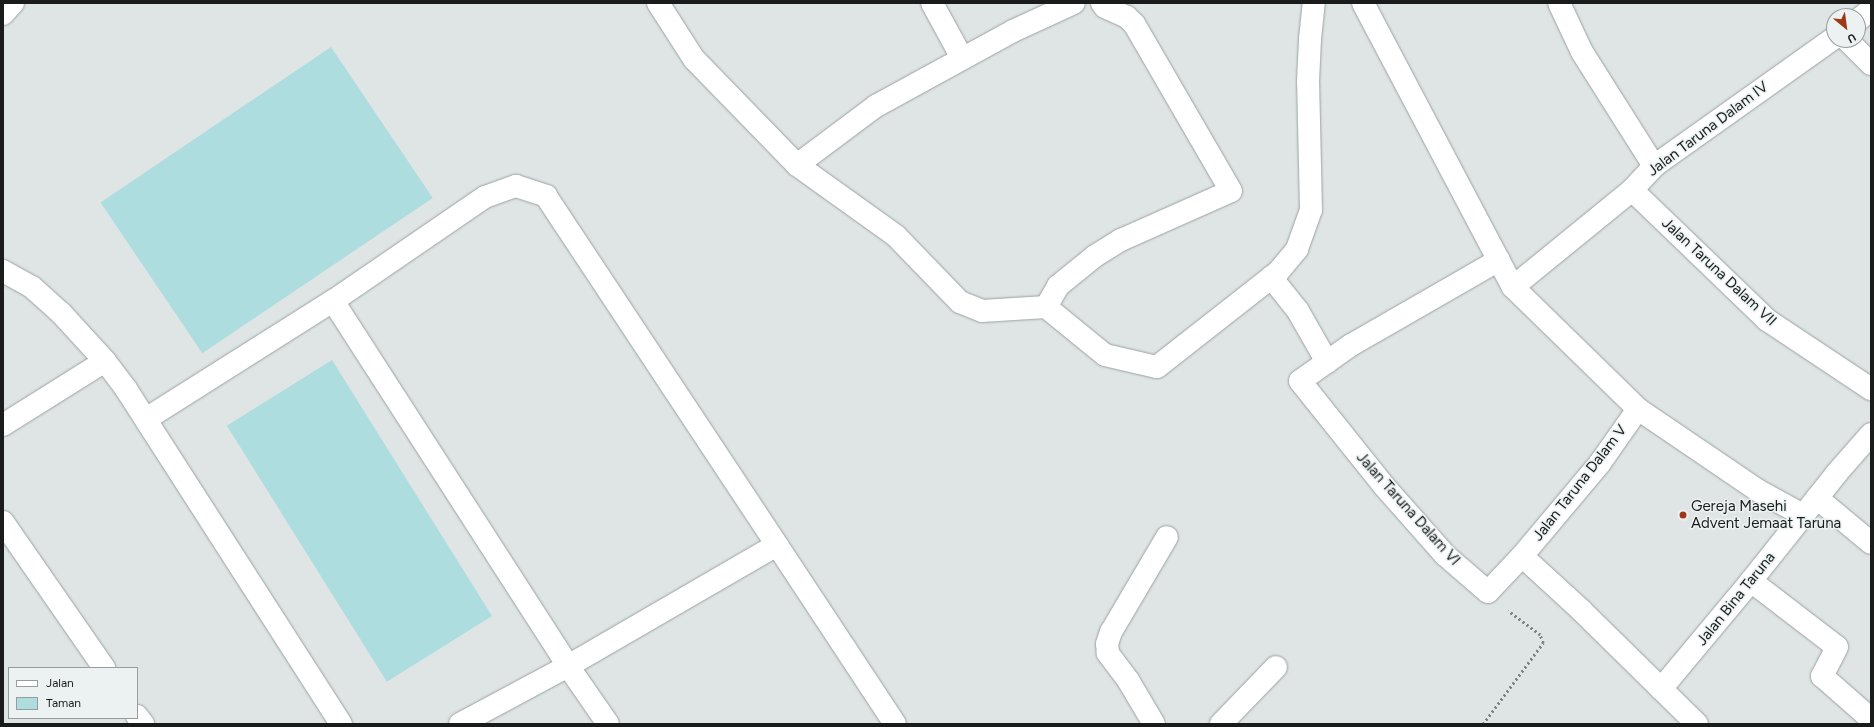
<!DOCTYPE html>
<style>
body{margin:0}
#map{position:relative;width:1874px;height:727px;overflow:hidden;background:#dfe5e5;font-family:Figtree,sans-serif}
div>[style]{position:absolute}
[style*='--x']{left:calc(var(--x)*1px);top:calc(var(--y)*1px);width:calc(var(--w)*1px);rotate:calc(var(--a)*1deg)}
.green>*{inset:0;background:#adddde;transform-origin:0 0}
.path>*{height:2.5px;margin-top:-1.25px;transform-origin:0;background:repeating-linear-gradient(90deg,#7d8181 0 2px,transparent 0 5px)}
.roads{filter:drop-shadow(0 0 1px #9ba1a1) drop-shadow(0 0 1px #9ba1a1)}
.minor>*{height:22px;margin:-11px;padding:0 11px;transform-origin:11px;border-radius:11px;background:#fff}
.dots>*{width:11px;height:11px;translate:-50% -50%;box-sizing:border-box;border:2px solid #ecf2f2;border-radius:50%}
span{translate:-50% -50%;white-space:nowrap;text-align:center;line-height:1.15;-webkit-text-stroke:3px #ecf2f2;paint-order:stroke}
.street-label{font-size:15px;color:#1a1c1c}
.poi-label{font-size:15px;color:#1a1c1c}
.left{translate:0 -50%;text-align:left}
.frame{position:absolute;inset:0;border:4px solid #1a1c1c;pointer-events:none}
.legend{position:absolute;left:8px;top:667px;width:130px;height:52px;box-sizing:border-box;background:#ecf2f2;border:1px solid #989c9c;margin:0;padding:5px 7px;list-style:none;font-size:12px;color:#1a1c1c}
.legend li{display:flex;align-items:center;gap:8px;height:20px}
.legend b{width:20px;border:1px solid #989c9c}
.north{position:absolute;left:1826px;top:8px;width:40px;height:40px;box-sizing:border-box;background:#ecf2f2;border:1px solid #989c9c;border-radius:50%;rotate:151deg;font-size:11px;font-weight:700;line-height:16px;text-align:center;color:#1a1c1c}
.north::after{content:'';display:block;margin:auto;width:14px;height:18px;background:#9f3915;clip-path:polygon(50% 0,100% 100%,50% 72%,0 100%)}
</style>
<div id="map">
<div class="green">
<i style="left:331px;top:47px;width:182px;height:278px;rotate:56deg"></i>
<i style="left:332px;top:360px;width:302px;height:124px;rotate:58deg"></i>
</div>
<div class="path">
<i style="--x:1483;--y:724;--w:101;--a:-53.5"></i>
<i style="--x:1543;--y:643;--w:9;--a:-111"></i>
<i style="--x:1540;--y:635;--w:40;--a:-143"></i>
</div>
<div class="roads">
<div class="minor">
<i style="--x:658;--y:3;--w:67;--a:57.3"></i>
<i style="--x:694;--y:59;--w:148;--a:45.8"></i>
<i style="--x:797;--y:165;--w:122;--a:35.6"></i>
<i style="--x:896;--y:236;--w:92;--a:45.9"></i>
<i style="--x:960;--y:302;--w:24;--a:22"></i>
<i style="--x:982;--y:311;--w:64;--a:-3.6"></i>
<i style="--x:1046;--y:307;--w:76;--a:39.1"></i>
<i style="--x:1105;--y:355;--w:53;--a:13"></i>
<i style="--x:1157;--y:367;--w:154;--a:-38.1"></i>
<i style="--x:1278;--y:272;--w:30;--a:-50"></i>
<i style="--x:1297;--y:249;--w:41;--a:-70.3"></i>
<i style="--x:1311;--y:210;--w:128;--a:-91.3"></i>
<i style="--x:1308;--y:82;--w:43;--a:-87.3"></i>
<i style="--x:1310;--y:39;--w:36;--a:-84"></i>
<i style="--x:932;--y:3;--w:63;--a:61.4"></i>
<i style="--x:1363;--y:3;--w:321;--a:62.2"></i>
<i style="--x:1513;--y:287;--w:175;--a:44.3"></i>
<i style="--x:1638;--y:409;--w:144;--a:34.2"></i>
<i style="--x:1757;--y:490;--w:52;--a:28.5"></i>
<i style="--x:1559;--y:3;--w:54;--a:64.9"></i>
<i style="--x:1582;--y:52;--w:135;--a:57.7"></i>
<i style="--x:3;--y:14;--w:15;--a:-48"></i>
<i style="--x:1858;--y:20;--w:16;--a:-38"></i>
<i style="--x:1847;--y:40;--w:34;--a:45"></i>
<i style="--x:797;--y:165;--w:99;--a:-36.8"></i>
<i style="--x:876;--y:106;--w:156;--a:-28.7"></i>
<i style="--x:1013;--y:31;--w:67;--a:-24.7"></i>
<i style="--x:1632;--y:190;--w:187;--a:43.9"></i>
<i style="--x:1767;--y:320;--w:125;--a:33.6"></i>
<i style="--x:1499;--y:260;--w:171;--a:150.1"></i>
<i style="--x:1351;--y:345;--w:62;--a:144.8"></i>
<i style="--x:1300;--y:381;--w:134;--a:51.3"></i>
<i style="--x:1384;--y:486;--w:92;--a:48.5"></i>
<i style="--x:1445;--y:555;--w:48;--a:40.7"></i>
<i style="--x:1481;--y:586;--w:9;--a:41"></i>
<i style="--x:1488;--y:592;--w:50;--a:-46.6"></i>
<i style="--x:1522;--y:556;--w:81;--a:42.5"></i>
<i style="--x:1582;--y:611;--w:161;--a:44.5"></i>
<i style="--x:3;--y:271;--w:33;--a:29"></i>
<i style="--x:32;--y:287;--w:39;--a:42"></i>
<i style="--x:61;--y:313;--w:65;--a:47.5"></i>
<i style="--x:105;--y:361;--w:35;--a:53"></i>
<i style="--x:126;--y:389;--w:398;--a:57.3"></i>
<i style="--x:1271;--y:277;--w:43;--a:51.5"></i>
<i style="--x:1298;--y:311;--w:59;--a:60.4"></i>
<i style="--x:1513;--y:287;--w:154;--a:-39.2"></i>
<i style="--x:1632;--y:190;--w:33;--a:-47"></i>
<i style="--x:1654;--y:166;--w:221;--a:-35.4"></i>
<i style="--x:333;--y:301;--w:184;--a:-34.4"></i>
<i style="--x:485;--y:197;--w:33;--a:-20"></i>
<i style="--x:516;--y:186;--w:32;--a:18"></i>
<i style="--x:546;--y:196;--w:419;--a:56.5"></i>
<i style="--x:1046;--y:307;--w:24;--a:-60"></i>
<i style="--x:1058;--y:286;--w:48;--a:-39"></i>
<i style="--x:1095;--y:256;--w:31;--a:-32"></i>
<i style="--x:1121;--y:240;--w:120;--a:-24"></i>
<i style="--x:1231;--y:191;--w:193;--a:-120.1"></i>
<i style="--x:1134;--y:24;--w:10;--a:-135"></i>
<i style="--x:1127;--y:17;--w:24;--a:-156"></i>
<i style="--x:1105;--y:7;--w:5;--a:-127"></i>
<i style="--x:146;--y:419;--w:221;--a:-32.3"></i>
<i style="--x:333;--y:301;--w:434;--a:57.2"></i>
<i style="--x:568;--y:666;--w:70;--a:55.4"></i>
<i style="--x:3;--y:425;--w:120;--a:-32.1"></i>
<i style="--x:1817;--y:498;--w:70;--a:39.8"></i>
<i style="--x:3;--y:522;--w:178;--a:55.3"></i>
<i style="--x:1522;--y:556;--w:121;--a:-50"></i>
<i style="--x:1600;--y:463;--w:66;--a:-54.9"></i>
<i style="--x:1751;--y:581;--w:108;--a:37.5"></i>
<i style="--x:1837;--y:647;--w:33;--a:117"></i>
<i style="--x:1822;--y:676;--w:65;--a:41.3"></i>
<i style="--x:1661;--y:689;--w:141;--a:-50.2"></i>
<i style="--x:1751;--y:581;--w:137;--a:-51.5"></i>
<i style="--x:1836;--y:474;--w:53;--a:-48.8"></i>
<i style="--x:137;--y:716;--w:10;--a:53"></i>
<i style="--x:460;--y:724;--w:123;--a:-28.2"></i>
<i style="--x:568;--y:666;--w:241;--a:-30.1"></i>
<i style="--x:777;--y:545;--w:214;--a:56.6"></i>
<i style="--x:1154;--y:724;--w:51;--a:-120.6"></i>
<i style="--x:1128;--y:680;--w:34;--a:-127"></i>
<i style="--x:1108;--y:653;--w:9;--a:-96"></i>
<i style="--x:1107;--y:644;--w:13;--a:-72"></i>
<i style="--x:1111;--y:632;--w:110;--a:-59.5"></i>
<i style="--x:1221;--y:724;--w:79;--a:-46"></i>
</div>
</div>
<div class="dots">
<i style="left:1683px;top:515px;background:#9f3915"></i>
</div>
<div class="street-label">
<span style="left:1708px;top:129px;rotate:-37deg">Jalan Taruna Dalam IV</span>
<span style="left:1719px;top:272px;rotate:43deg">Jalan Taruna Dalam VII</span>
<span style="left:1580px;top:483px;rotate:-52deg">Jalan Taruna Dalam V</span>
<span style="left:1408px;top:509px;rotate:48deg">Jalan Taruna Dalam VI</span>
<span style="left:1736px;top:599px;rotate:-51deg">Jalan Bina Taruna</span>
</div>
<div class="poi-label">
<span class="left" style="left:1691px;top:515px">Gereja Masehi<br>Advent Jemaat Taruna</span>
</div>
<div class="frame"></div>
<ul class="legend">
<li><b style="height:5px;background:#fff"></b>Jalan</li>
<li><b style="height:11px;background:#adddde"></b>Taman</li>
</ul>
<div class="north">U</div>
</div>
